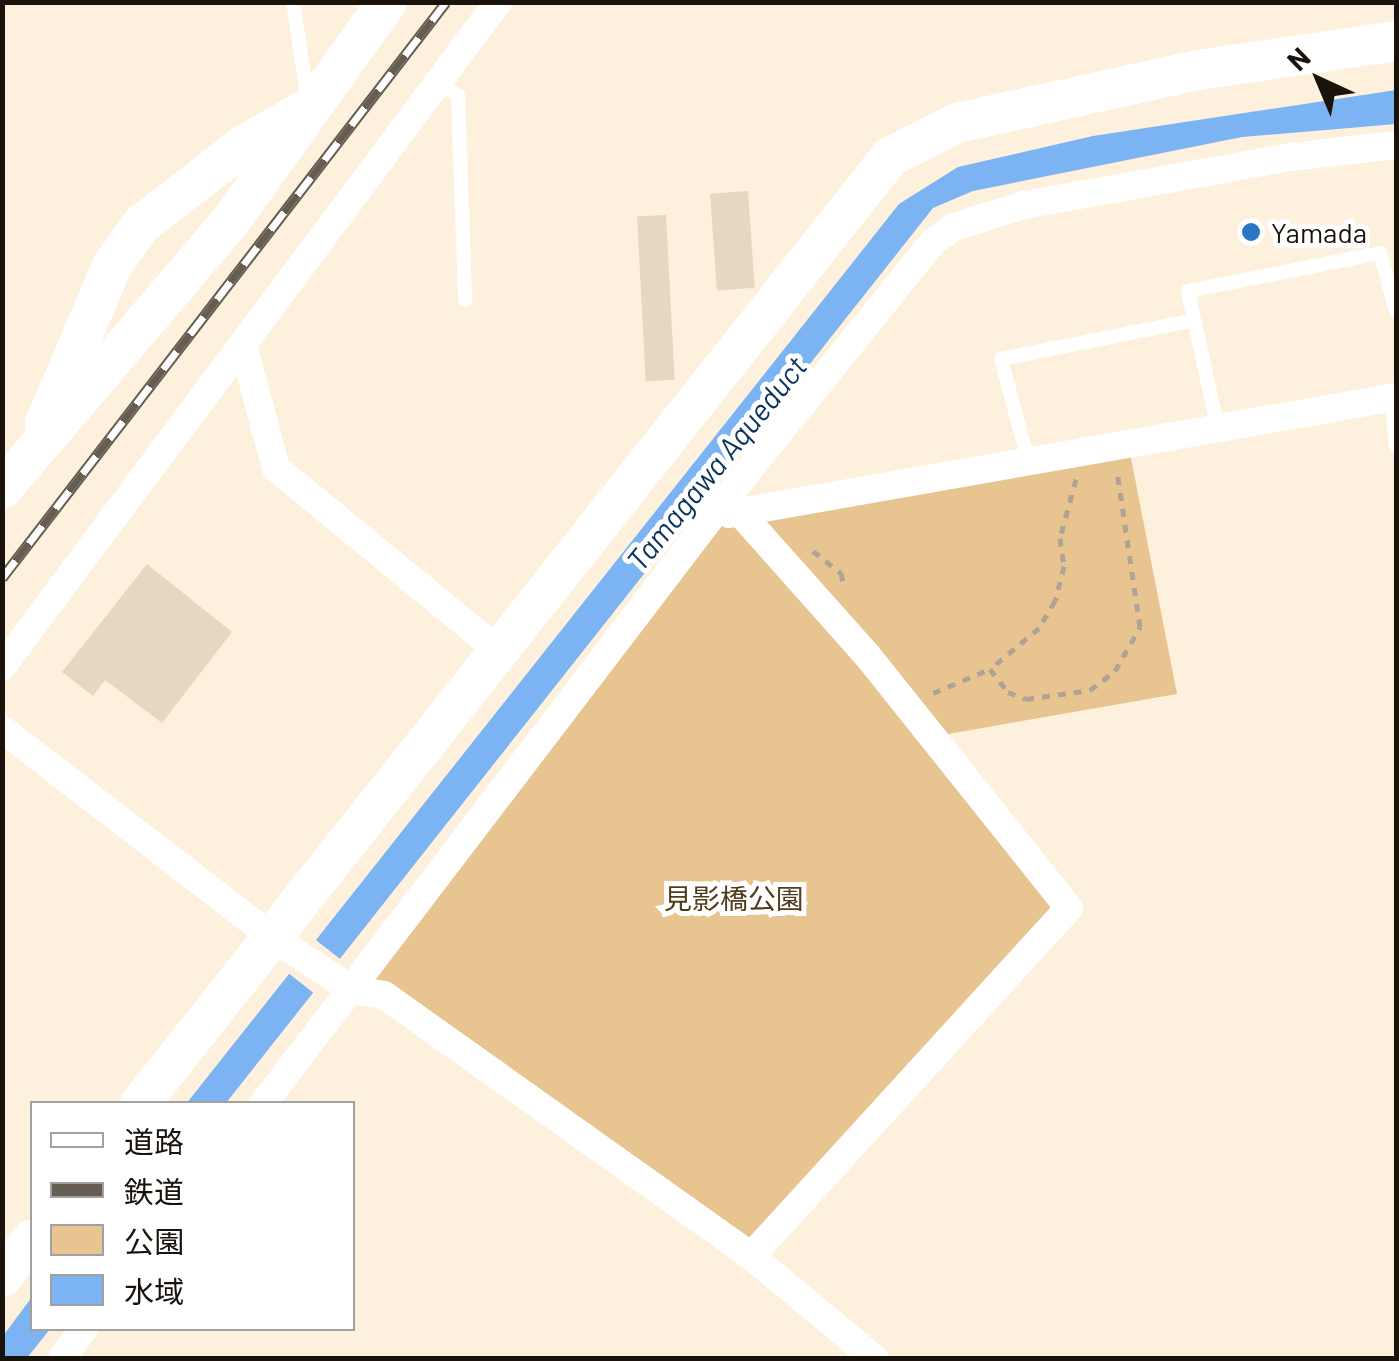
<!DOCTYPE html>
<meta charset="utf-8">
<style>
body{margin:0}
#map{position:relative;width:1399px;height:1361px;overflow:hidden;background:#fdf0dd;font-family:Barlow,"Noto Sans JP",sans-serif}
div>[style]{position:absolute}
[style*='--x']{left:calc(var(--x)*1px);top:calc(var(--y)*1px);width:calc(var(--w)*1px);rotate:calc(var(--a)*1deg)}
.green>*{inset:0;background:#e8c590}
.water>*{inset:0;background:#7bb3f3}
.pier>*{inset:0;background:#fdf0dd;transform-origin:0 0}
.building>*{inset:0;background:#e7d7c0;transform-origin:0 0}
.path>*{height:5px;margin-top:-2.5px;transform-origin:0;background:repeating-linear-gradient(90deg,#aea394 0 8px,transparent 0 16px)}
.lane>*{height:14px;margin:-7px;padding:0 7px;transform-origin:7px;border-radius:7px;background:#fff}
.street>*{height:28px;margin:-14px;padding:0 14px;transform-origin:14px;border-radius:14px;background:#fff}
.secondary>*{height:40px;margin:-20px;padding:0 20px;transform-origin:20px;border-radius:20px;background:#fff}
.rail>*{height:11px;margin-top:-5.5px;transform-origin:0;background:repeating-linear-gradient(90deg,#fff 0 22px,#655d51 0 44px);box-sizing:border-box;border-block:2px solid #655d51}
.dots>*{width:28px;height:28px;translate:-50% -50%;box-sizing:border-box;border:5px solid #fff;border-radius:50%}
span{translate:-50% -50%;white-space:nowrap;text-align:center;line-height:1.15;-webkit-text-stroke:10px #fff;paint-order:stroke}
.poi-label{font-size:28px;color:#19130b}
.left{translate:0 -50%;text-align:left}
.park-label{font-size:28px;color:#513c1b}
.water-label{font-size:30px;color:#0b335b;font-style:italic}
.frame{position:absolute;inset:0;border:5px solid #19130b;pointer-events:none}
.legend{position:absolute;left:30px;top:1101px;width:325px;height:230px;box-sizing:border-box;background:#fff;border:2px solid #a3a19d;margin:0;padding:12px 18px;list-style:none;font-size:30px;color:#19130b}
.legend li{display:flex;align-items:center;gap:20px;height:50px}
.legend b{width:50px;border:2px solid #a3a19d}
.north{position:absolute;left:1269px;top:30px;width:100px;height:100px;-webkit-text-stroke:8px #fff;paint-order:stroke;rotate:316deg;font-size:28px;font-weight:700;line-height:40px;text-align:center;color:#19130b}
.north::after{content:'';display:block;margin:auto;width:35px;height:45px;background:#19130b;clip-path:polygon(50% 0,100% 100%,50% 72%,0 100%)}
</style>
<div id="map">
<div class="green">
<i style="clip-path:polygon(1130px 453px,1177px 694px,925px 738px,1056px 910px,756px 1244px,352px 976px,719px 523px)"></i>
</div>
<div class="water">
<i style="clip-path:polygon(1396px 90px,1396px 124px,1242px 137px,973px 191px,933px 208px,226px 1103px,186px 1104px,899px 204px,958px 167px,1093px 136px)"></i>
<i style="clip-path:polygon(32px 1297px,32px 1328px,50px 1329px,27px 1358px,3px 1358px,3px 1336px)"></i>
</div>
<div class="pier">
<i style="left:312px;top:937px;width:41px;height:43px;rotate:38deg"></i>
</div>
<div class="building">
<i style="left:748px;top:191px;width:97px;height:38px;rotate:86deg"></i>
<i style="left:666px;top:215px;width:165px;height:29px;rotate:87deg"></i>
<i style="clip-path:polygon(147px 564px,232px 632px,162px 723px,105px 680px,93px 696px,62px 672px)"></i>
</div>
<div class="path">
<i style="--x:1076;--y:479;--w:61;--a:105.2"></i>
<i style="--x:1060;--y:538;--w:28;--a:82"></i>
<i style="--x:1064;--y:566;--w:36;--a:104"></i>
<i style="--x:1055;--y:601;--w:31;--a:121"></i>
<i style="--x:1039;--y:628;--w:64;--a:140.1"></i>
<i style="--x:990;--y:669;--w:29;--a:52"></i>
<i style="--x:1008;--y:692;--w:19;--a:21"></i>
<i style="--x:1026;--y:699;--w:65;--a:-8"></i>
<i style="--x:1090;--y:690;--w:31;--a:-37"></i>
<i style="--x:1115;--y:671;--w:51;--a:-60.4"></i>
<i style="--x:1140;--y:627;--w:158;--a:-98.4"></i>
<i style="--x:813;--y:551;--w:36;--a:38"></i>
<i style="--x:841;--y:573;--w:13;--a:77"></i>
<i style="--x:933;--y:693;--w:62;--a:-22.8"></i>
</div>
<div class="lane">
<i style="--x:293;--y:2;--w:100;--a:81.4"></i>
<i style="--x:439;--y:82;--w:24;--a:36"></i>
<i style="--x:458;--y:96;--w:204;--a:88"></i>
<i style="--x:1391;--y:398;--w:48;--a:84.1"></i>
<i style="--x:1218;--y:429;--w:141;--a:-102.3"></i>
<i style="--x:1188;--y:291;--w:196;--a:-11.2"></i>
<i style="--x:1380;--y:253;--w:60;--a:74.6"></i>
<i style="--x:1029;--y:463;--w:108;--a:-105.1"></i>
<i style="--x:1001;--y:359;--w:197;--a:-11.4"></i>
</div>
<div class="street">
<i style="--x:243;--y:345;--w:127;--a:75"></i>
<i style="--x:276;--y:468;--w:288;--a:39.4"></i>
<i style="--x:729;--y:514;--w:677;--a:-9.95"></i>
<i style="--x:743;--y:516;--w:186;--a:48.3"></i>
<i style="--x:867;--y:655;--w:324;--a:51.4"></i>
<i style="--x:1069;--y:908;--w:471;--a:132.4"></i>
<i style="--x:2;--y:667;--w:830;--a:-53.28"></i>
<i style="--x:2;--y:729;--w:341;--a:37.6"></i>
<i style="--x:272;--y:937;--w:97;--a:33.2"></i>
<i style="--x:353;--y:990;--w:31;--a:9"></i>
<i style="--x:384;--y:995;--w:450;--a:35.4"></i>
<i style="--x:751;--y:1256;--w:160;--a:39.7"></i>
<i style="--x:263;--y:1104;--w:745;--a:-52.64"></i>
<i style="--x:715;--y:512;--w:347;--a:-51.1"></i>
<i style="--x:933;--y:242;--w:26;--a:-36"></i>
<i style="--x:954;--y:227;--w:73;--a:-17.4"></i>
<i style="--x:1024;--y:205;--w:271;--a:-10.2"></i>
<i style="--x:1291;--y:157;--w:106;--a:-6.5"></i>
<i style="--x:62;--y:1358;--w:38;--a:-53"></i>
</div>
<div class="secondary">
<i style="--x:45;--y:423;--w:171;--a:-66.9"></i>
<i style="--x:112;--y:266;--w:50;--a:-54.7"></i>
<i style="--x:141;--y:225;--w:130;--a:-37.8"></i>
<i style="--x:244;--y:145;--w:70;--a:-29.8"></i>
<i style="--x:2;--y:489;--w:351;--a:-49.5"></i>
<i style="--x:230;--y:222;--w:270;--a:-54.5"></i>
<i style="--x:140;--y:1104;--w:1208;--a:-51.62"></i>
<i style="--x:890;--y:157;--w:75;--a:-26.9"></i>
<i style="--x:957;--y:123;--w:247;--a:-12.4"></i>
<i style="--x:1198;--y:70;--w:200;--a:-8.3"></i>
<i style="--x:2;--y:1277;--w:48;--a:-51.7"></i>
</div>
<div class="rail">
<i style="--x:2;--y:578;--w:727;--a:-52.37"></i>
</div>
<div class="dots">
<i style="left:1251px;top:232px;background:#2975c5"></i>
</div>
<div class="poi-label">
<span class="left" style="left:1271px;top:232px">Yamada</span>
</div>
<div class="park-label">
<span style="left:734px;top:898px">見影橋公園</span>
</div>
<div class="water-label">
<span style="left:716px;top:463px;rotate:-51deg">Tamagawa Aqueduct</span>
</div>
<div class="frame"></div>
<ul class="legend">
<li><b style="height:12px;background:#fff"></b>道路</li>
<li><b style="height:12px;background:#655d51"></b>鉄道</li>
<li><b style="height:28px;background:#e8c590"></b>公園</li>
<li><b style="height:28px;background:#7bb3f3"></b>水域</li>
</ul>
<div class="north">N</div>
</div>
